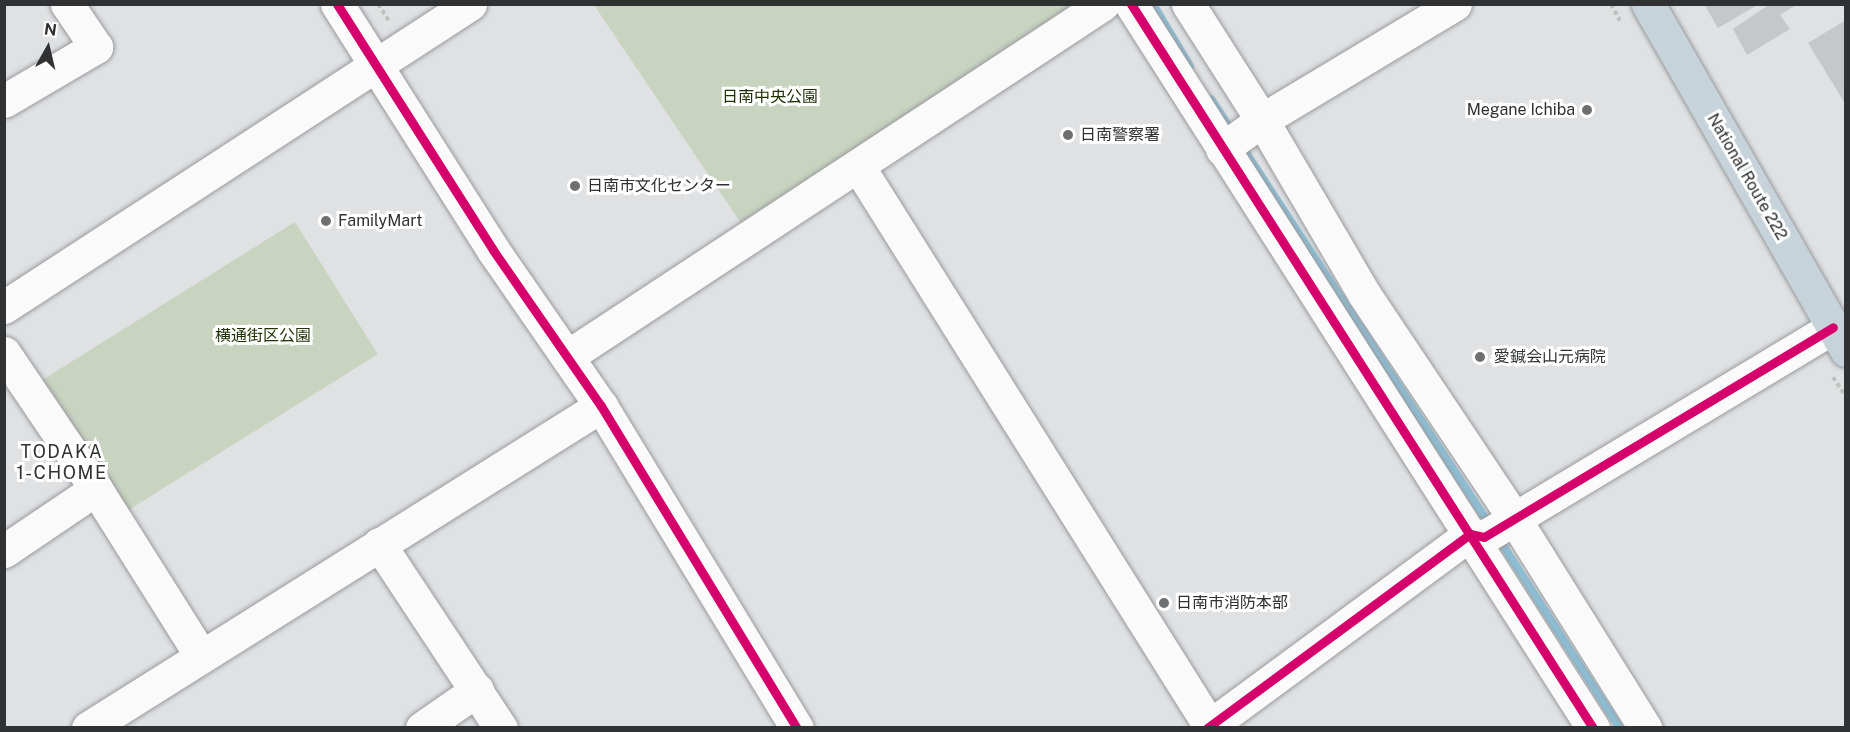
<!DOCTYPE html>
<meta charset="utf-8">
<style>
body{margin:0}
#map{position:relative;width:1850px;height:732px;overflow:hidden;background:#dfe1e3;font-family:"Public Sans","Noto Sans JP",sans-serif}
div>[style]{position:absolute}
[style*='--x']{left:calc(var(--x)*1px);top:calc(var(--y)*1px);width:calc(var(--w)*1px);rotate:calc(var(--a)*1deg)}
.green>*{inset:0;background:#c8d3c0;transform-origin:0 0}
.stream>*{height:8px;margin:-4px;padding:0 4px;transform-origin:4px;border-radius:4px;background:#8dbfd6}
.building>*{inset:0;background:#c5c7c8}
.path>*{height:4px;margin-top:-2px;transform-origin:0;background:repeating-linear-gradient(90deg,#bfc0c0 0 4.5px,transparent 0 7.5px)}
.roads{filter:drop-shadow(0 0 2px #999a9c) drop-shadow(0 0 2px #999a9c)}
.minor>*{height:33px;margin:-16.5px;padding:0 16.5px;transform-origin:16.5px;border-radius:16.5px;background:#fafafb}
.highway>*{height:33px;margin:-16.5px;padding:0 16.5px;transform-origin:16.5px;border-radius:16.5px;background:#c6d3da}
.cycleway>*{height:9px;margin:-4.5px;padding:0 4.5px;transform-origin:4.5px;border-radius:4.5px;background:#d6006c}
.dots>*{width:16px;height:16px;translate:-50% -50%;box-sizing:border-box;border:3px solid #fff;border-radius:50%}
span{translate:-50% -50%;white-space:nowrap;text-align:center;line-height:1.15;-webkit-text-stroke:6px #fff;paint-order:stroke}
.park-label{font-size:16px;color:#1f3005}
.poi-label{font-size:16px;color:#2f3132}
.right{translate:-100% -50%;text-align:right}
.left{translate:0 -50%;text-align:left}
.street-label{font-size:16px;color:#2f3132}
.neighbourhood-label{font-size:18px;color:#2f3132;letter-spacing:1.5px}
.frame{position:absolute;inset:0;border:6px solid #2f3132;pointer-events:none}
.north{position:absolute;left:18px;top:18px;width:60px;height:60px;-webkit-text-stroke:4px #fff;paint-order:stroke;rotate:8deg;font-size:16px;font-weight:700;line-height:24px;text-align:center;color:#2f3132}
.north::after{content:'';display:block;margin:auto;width:21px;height:27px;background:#2f3132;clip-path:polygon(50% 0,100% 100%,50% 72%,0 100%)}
</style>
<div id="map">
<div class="green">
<i style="clip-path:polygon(1095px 4px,745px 229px,594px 5px)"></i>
<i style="left:295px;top:222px;width:156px;height:298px;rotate:58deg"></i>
</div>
<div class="stream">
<i style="--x:1153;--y:4;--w:72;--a:59.2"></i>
<i style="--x:1211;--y:99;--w:42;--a:56.7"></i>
<i style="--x:1241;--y:145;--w:455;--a:56.8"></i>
<i style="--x:1497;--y:536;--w:228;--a:57.4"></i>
</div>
<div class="building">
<i style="clip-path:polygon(1704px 4px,1759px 4px,1718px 28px)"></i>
<i style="clip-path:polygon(1770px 4px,1798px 4px,1780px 15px,1790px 29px,1747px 55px,1733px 29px)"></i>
<i style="clip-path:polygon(1846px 20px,1846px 105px,1808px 43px)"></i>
</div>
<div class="path">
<i style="--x:378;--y:4;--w:20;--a:57"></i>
<i style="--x:1611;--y:4;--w:19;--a:62"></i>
<i style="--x:1833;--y:377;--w:24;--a:57"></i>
</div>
<div class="roads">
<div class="minor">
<i style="--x:337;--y:4;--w:291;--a:57.6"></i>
<i style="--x:493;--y:250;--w:190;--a:55.3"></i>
<i style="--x:601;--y:406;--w:377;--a:58.7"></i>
<i style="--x:1131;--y:4;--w:859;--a:57.46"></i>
<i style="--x:1188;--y:4;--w:138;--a:57.5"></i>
<i style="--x:1262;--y:120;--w:202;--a:59.6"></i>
<i style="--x:1364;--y:294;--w:270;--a:56.2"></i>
<i style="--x:1514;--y:518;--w:248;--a:58"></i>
<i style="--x:4;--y:101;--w:107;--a:-30.4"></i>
<i style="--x:96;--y:47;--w:52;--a:-124"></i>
<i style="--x:1222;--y:149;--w:49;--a:-35.9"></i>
<i style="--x:1262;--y:120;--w:225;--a:-31"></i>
<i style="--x:858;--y:166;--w:664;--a:57.87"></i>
<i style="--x:4;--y:307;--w:556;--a:-33.03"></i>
<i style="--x:4;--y:353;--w:164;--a:55.9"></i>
<i style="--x:96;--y:489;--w:195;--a:57.8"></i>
<i style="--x:568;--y:356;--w:640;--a:-33.34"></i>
<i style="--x:379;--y:544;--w:221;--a:56.5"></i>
<i style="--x:4;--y:551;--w:111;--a:-34"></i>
<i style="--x:88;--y:728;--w:606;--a:-32.12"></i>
<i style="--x:422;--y:728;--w:67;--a:-34.6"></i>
<i style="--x:1207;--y:728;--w:327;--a:-36.4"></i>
<i style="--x:1470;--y:534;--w:14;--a:12"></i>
<i style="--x:1484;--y:537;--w:407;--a:-31"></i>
</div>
<div class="highway">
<i style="--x:1648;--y:4;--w:399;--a:60.2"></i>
</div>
</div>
<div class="cycleway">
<i style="--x:337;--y:4;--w:291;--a:57.6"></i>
<i style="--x:493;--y:250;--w:190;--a:55.3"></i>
<i style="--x:601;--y:406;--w:377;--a:58.7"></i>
<i style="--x:1131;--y:4;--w:859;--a:57.46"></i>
<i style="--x:1207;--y:728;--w:327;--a:-36.4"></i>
<i style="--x:1470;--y:534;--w:14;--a:12"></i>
<i style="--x:1484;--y:537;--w:407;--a:-31"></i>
</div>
<div class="dots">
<i style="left:1587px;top:110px;background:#6d6f70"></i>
<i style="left:1068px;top:135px;background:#6d6f70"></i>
<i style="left:575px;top:186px;background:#6d6f70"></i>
<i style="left:326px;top:221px;background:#6d6f70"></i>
<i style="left:1480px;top:357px;background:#6d6f70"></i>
<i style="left:1164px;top:603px;background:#6d6f70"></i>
</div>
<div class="park-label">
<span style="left:770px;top:97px">日南中央公園</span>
<span style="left:263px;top:336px">横通街区公園</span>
</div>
<div class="poi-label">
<span class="right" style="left:1575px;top:110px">Megane Ichiba</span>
<span class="left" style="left:1080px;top:135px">日南警察署</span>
<span class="left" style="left:587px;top:186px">日南市文化センター</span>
<span class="left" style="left:338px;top:221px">FamilyMart</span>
<span class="left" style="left:1494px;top:357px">愛鍼会山元病院</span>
<span class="left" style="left:1176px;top:603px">日南市消防本部</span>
</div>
<div class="street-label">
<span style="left:1747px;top:177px;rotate:60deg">National Route 222</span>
</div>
<div class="neighbourhood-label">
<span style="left:62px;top:463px">TODAKA<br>1-CHOME</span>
</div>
<div class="frame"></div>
<div class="north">N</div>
</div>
